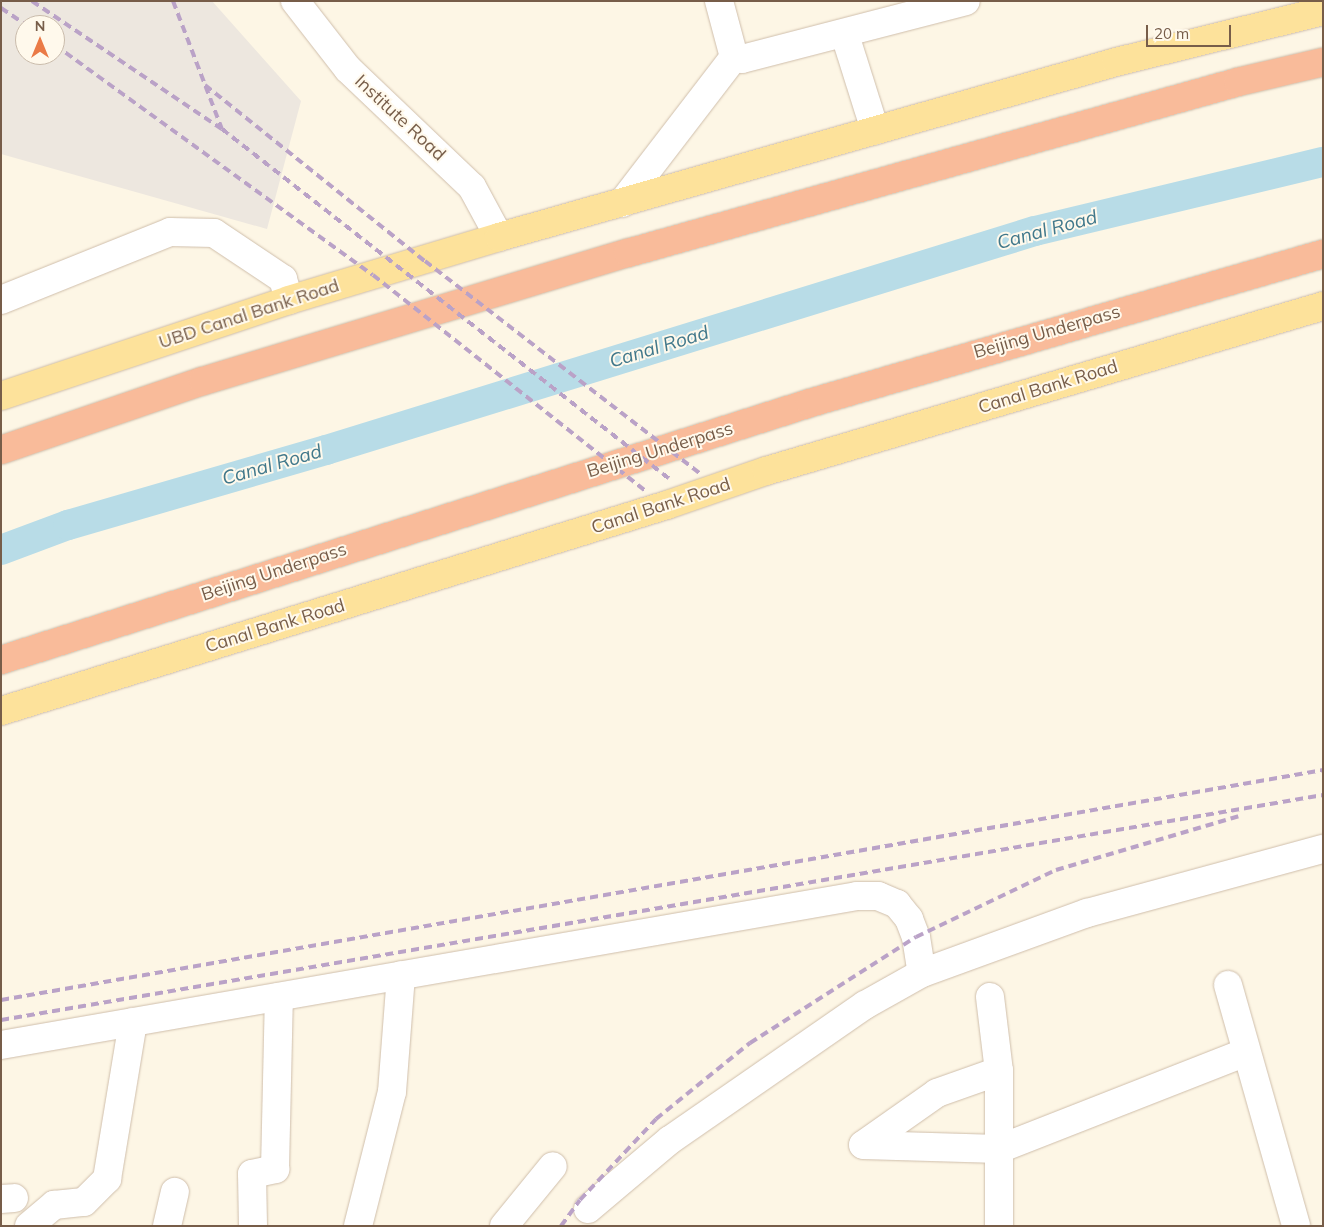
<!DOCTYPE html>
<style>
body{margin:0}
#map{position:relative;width:1324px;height:1227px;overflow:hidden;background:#fdf6e5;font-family:Mulish,sans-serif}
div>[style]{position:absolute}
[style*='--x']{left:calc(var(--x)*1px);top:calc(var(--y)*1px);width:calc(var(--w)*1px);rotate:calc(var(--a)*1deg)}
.industrial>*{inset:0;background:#ede7df}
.canal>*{height:30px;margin:-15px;padding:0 15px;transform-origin:15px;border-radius:15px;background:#b8dce7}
.roads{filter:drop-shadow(0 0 1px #cfbeab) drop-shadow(0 0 1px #cfbeab)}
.minor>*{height:28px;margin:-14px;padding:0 14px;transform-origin:14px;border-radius:14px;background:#fff}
.major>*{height:28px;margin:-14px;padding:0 14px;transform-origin:14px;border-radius:14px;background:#fde29b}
.highway>*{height:28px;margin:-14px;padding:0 14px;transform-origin:14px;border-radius:14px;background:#f9bb9a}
.rail>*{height:4px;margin-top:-2px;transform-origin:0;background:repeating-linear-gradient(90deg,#baa2c7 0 8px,transparent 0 13px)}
span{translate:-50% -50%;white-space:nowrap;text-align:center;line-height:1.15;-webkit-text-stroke:4px #fff9ec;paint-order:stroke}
.street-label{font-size:18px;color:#775d49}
.water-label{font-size:19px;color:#41788b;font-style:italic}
.frame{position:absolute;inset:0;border:2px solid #775d49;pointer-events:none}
.north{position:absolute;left:15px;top:15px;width:50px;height:50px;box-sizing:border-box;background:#fff9ec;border:1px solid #c9bbab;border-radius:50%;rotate:0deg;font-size:14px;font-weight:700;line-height:20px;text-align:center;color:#775d49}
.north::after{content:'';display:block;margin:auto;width:18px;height:22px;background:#ea7a46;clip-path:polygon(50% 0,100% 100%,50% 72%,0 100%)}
.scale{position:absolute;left:1146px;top:25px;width:85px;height:22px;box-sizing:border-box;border:2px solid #775d49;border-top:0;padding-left:6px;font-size:15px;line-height:18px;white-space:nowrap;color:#775d49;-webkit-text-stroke:4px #fff9ec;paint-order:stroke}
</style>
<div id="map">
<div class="industrial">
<i style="clip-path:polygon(evenodd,1px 1px,212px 1px,301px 101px,267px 229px,1px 154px,1px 1px,25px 25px,55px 25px,55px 55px,25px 55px,25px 25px)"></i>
</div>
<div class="canal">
<i style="--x:1;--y:550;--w:72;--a:-20.5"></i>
<i style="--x:68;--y:525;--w:269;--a:-16.2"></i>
<i style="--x:326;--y:450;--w:742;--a:-17.17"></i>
<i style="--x:1035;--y:231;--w:296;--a:-13.5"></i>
</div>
<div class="roads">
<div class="minor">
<i style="--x:295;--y:1;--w:86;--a:52.1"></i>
<i style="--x:348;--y:69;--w:171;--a:43.6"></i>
<i style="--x:472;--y:187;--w:57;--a:61.6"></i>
<i style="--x:719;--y:1;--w:58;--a:75"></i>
<i style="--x:734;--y:57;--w:8;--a:14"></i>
<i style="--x:742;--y:59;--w:231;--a:-14.5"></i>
<i style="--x:845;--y:35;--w:100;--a:72.5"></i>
<i style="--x:622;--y:203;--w:184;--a:-52.5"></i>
<i style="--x:1;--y:300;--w:182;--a:-21.9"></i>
<i style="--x:170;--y:232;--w:44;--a:1.3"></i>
<i style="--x:214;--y:233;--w:83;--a:33.7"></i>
<i style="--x:283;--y:279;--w:22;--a:74"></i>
<i style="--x:1228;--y:985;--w:250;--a:74.2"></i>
<i style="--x:990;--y:997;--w:75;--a:83.1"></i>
<i style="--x:999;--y:1071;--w:155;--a:90"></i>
<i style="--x:1;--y:1045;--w:869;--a:-9.87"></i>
<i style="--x:857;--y:896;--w:21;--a:0"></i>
<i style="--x:878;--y:896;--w:21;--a:23"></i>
<i style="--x:897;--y:904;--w:19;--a:51"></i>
<i style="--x:909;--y:919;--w:19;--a:69"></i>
<i style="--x:916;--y:937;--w:36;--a:81"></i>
<i style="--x:922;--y:973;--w:176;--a:-20"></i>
<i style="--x:1087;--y:913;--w:245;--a:-15.2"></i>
<i style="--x:999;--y:1071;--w:66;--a:160.5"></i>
<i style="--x:937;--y:1093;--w:90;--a:144.9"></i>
<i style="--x:863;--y:1145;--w:136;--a:1.7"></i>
<i style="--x:999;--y:1149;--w:265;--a:-21.4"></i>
<i style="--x:1;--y:1199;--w:13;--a:-4"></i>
<i style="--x:588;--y:1209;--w:107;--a:-40.1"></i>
<i style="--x:670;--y:1140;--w:237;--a:-34.7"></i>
<i style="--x:865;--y:1005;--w:65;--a:-29.3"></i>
<i style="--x:29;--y:1226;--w:33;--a:-40"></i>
<i style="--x:54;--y:1205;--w:30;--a:-6"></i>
<i style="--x:84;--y:1202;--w:33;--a:-45"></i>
<i style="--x:107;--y:1179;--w:159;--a:-80.6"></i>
<i style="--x:167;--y:1226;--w:35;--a:-77"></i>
<i style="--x:253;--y:1226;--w:52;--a:-91.1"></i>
<i style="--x:252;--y:1174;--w:24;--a:-12"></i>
<i style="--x:275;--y:1169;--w:172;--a:-88.7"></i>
<i style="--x:358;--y:1226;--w:138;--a:-75.8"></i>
<i style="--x:392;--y:1092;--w:117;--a:-85.6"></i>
<i style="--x:504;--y:1226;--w:77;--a:-50.8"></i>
</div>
<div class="major">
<i style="--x:1;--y:396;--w:304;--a:-18.4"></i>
<i style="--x:289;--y:300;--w:219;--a:-16.7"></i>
<i style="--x:499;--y:237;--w:641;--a:-15.83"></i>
<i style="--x:1116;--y:62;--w:213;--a:-13.8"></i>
<i style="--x:1;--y:711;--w:697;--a:-17.19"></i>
<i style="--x:667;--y:505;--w:105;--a:-19"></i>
<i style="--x:766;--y:471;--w:581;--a:-16.5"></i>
</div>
<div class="highway">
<i style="--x:1;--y:450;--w:213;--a:-18.9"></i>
<i style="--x:203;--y:381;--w:444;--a:-16.8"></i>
<i style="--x:628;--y:253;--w:634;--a:-15.66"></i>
<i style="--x:1238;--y:82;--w:87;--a:-13.2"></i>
<i style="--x:1;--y:660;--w:849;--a:-17.62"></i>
<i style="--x:810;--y:403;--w:534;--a:-16.2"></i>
</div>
</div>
<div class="rail">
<i style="--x:32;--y:1;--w:229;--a:34"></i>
<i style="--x:222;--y:129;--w:571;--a:38.03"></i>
<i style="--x:173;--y:1;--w:137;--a:69.1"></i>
<i style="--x:1;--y:8;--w:30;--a:34"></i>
<i style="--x:55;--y:45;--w:392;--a:35.9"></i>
<i style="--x:373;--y:275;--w:350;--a:38.4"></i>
<i style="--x:205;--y:85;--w:282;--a:38.7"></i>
<i style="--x:425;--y:261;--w:349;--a:37.7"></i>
<i style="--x:1;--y:1000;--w:1342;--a:-9.87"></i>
<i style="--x:1;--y:1020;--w:1341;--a:-9.66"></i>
<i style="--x:561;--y:1226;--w:32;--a:-54"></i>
<i style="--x:580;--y:1200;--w:111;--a:-46.8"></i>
<i style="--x:656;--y:1119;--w:121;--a:-39"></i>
<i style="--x:750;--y:1043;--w:197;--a:-32.6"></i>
<i style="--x:916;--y:937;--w:155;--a:-25.6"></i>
<i style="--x:1056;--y:870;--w:192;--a:-16.4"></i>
</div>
<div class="street-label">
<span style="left:400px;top:118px;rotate:43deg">Institute Road</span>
<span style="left:249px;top:314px;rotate:-18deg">UBD Canal Bank Road</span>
<span style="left:1047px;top:332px;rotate:-16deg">Beijing Underpass</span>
<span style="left:1048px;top:387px;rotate:-17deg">Canal Bank Road</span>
<span style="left:660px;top:450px;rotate:-17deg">Beijing Underpass</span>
<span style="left:661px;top:506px;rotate:-18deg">Canal Bank Road</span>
<span style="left:274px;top:572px;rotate:-18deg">Beijing Underpass</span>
<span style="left:275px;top:626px;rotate:-17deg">Canal Bank Road</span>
</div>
<div class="water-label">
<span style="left:1047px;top:230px;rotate:-15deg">Canal Road</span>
<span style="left:659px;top:347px;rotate:-17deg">Canal Road</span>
<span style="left:272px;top:465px;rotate:-16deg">Canal Road</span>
</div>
<div class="frame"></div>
<div class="north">N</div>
<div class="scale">20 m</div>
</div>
